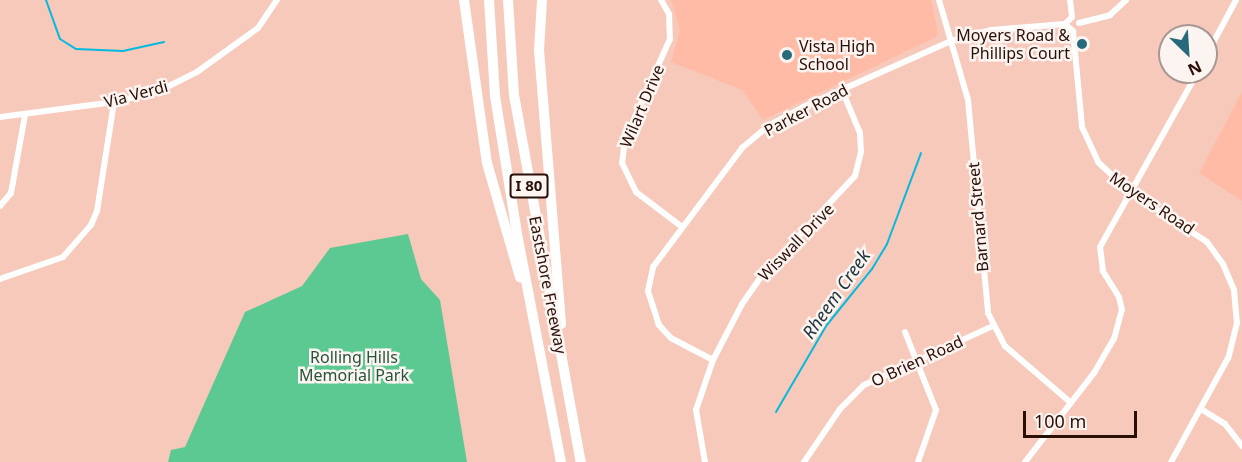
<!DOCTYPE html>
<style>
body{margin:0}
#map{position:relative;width:1242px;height:462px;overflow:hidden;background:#f7c9ba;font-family:"Noto Sans",sans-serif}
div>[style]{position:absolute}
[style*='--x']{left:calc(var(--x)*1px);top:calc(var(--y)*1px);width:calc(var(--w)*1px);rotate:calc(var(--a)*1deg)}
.built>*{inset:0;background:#ffbba5}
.green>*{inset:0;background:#5cc992}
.stream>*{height:2px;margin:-1px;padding:0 1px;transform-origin:1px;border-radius:1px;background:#05badf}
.minor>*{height:6px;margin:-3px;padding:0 3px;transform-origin:3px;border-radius:3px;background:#fff}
.motorway>*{height:10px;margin:-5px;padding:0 5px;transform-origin:5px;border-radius:5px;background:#fff}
.dots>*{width:16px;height:16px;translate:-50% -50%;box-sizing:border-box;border:3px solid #fcf4f1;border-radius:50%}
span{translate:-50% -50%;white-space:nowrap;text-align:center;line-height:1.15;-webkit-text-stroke:5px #fcf4f1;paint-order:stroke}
.shield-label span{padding:2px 4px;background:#fcf4f1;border:2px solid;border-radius:4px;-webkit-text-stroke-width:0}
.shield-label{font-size:15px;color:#2a0f07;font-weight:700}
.poi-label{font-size:16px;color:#2a0f07}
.right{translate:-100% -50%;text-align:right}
.left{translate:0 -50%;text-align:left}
.street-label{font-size:16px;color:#2a0f07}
.park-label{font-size:16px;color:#25533b}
.water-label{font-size:18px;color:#1c343b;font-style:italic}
.north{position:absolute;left:1158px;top:24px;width:60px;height:60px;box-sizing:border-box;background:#fcf4f1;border:2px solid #a89893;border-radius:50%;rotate:155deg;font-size:16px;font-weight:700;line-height:24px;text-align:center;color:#2a0f07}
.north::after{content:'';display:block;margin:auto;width:21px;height:27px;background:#276a7c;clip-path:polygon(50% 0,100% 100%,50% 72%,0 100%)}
.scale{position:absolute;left:1023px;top:411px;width:114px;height:27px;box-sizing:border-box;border:3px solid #2a0f07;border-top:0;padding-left:8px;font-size:18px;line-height:21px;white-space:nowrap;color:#2a0f07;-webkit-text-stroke:4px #fcf4f1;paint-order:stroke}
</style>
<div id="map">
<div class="built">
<i style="clip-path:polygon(671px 0,931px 0,938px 32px,936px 37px,763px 120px,742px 90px,671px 62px,680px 30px)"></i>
<i style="clip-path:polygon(1242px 92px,1242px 201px,1199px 173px)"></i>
</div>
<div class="green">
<i style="clip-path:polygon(408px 234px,421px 279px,440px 300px,467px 462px,168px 462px,171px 450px,185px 447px,245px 312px,302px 286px,330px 248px)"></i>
</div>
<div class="stream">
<i style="--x:46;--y:0;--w:41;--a:70.3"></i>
<i style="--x:60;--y:39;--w:19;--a:32"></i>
<i style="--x:76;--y:49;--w:47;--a:2.4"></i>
<i style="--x:123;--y:51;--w:42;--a:-12.4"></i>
<i style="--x:776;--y:412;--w:99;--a:-59.8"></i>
<i style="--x:826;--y:326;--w:73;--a:-51.1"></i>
<i style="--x:872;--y:269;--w:29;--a:-59"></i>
<i style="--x:887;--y:244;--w:97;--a:-69.5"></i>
</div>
<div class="minor">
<i style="--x:661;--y:0;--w:16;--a:60"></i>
<i style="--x:669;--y:14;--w:25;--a:88"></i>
<i style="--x:670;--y:39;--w:110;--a:114.2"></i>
<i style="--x:625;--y:139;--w:24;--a:97"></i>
<i style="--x:622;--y:163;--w:32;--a:64"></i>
<i style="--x:636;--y:192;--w:56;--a:37.1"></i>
<i style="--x:939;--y:0;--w:104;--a:73.8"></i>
<i style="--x:968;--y:100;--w:214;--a:84.6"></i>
<i style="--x:988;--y:313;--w:37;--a:63"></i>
<i style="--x:1005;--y:346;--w:87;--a:40.8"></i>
<i style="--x:1070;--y:0;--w:17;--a:83"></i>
<i style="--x:1072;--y:17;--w:10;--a:135"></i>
<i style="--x:1065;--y:24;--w:11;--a:41"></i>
<i style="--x:1079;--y:23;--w:32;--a:-14"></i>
<i style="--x:1110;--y:15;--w:22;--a:-43"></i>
<i style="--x:1073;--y:31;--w:96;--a:84.6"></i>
<i style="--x:1082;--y:127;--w:38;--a:65"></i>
<i style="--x:1098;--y:162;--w:44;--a:43.2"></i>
<i style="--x:1130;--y:192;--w:92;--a:33"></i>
<i style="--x:1207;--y:242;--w:27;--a:54"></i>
<i style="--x:1223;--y:264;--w:28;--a:67"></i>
<i style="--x:1234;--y:290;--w:33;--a:85"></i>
<i style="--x:1237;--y:323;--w:36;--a:104"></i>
<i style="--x:1228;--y:358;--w:119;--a:118.7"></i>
<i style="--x:1206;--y:56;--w:64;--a:-61.8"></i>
<i style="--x:0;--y:117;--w:115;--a:-7.5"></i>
<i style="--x:114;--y:102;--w:44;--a:-13.1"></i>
<i style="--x:157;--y:92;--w:45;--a:-26.6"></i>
<i style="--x:197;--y:72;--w:75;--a:-35.8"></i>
<i style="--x:258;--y:28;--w:34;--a:-56"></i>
<i style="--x:0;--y:206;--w:17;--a:-50"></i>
<i style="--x:11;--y:193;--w:79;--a:-79.8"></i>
<i style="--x:0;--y:279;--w:67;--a:-19.2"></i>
<i style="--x:63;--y:257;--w:43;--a:-48.8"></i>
<i style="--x:91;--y:225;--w:15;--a:-67"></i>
<i style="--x:97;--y:211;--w:110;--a:-81.1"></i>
<i style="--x:905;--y:332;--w:84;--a:68.3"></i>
<i style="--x:936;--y:410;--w:55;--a:109.1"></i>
<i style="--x:713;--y:360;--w:47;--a:-152.4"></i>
<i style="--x:671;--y:338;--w:18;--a:-133"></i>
<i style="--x:659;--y:325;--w:36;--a:-108"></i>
<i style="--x:648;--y:291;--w:25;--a:-78"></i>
<i style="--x:653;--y:267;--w:149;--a:-53.2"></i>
<i style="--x:742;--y:148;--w:34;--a:-40"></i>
<i style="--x:768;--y:126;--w:40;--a:-28"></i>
<i style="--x:803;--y:107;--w:162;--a:-24"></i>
<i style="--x:951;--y:41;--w:41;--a:-15.4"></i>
<i style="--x:991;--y:30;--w:74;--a:-4.6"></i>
<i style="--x:1201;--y:409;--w:28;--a:32"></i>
<i style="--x:1225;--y:424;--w:28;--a:52"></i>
<i style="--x:705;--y:462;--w:53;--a:-99.8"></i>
<i style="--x:696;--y:410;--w:53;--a:-71.2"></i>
<i style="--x:713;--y:360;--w:63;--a:-62.6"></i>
<i style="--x:742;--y:304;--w:35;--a:-55"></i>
<i style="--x:762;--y:275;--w:136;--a:-46.8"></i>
<i style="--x:855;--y:176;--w:25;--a:-76"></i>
<i style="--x:861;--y:152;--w:19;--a:-93"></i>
<i style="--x:860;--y:133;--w:47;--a:-112.7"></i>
<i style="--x:804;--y:462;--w:64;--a:-55.8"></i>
<i style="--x:840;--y:409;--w:34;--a:-45"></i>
<i style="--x:864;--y:385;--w:142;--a:-24.6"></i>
<i style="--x:1025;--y:462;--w:113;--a:-52.2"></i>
<i style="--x:1094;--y:373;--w:39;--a:-60"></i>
<i style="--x:1114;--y:339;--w:30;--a:-75"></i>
<i style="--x:1122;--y:310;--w:13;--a:-103"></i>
<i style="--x:1119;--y:297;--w:31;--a:-122"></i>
<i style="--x:1103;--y:271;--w:24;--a:-97"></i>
<i style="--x:1100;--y:247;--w:201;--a:-60.8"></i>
</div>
<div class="motorway">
<i style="--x:464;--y:0;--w:165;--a:82"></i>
<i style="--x:487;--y:163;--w:119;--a:73.9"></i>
<i style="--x:489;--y:0;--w:96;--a:86.4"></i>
<i style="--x:495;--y:96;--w:145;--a:80.9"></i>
<i style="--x:518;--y:239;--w:227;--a:79.1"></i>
<i style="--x:508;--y:0;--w:95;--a:86.4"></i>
<i style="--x:514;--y:95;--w:373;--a:79.7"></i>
<i style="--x:542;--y:0;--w:50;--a:93.4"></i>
<i style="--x:539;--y:50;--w:275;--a:85.4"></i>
</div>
<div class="dots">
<i style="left:1082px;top:44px;background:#276a7c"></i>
<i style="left:787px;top:55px;background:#276a7c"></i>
</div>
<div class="shield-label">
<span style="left:529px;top:186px">I 80</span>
</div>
<div class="poi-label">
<span class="right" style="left:1070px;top:44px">Moyers Road &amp;<br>Phillips Court</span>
<span class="left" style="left:799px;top:55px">Vista High<br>School</span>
</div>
<div class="street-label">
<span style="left:136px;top:94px;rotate:-15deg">Via Verdi</span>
<span style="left:642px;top:106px;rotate:-67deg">Wilart Drive</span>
<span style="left:806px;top:110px;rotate:-28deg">Parker Road</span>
<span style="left:1152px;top:203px;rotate:34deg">Moyers Road</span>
<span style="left:978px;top:217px;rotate:-95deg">Barnard Street</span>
<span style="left:796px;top:242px;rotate:-46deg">Wiswall Drive</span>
<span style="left:548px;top:285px;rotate:79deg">Eastshore Freeway</span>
<span style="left:917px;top:361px;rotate:-25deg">O Brien Road</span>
</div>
<div class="park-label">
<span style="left:354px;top:366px">Rolling Hills<br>Memorial Park</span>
</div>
<div class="water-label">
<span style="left:836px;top:294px;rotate:-55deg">Rheem Creek</span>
</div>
<div class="north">N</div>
<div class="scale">100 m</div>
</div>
